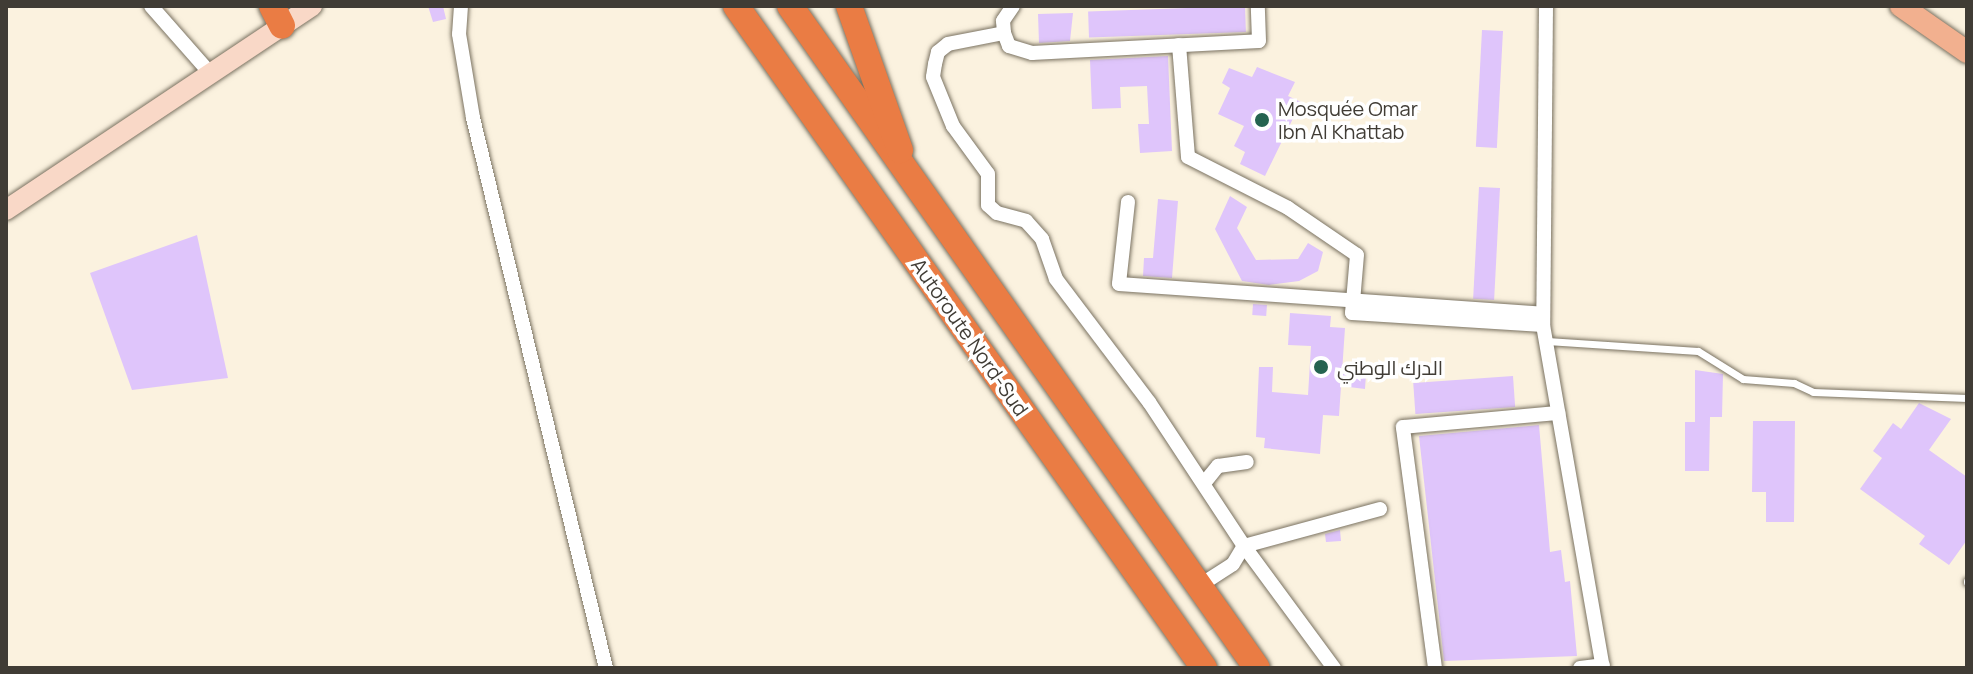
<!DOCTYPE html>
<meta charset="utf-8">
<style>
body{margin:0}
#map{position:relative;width:1973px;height:674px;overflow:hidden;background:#fbf2df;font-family:Manrope,Cairo,sans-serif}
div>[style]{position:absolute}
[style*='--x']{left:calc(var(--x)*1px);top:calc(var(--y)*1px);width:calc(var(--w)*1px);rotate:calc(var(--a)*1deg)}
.building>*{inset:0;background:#dfc5fb;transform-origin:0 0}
.roads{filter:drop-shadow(0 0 2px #7a7261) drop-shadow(0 0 2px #7a7261)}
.service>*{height:7px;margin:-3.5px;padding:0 3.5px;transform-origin:3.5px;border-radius:3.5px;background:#fff}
.minor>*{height:14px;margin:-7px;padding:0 7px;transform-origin:7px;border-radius:7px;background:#fff}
.secondary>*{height:20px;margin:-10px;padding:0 10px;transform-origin:10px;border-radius:10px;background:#f9d8c7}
.primary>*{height:22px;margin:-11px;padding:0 11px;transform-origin:11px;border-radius:11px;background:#f2b08f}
.motorway>*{height:26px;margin:-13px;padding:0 13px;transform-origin:13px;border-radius:13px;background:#ea7c44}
.dots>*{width:22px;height:22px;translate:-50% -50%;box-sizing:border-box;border:4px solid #fff;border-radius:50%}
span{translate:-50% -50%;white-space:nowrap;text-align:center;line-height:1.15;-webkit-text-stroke:7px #fff;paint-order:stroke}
.poi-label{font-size:20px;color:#403c35}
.left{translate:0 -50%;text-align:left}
.street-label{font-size:20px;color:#403c35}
.frame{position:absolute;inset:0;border:8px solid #403c35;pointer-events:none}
</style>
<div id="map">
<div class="building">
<i style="clip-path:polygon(428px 6px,443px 6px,446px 19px,433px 22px)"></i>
<i style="left:1245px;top:6px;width:26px;height:157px;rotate:88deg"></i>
<i style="clip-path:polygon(1073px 13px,1070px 41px,1039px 43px,1038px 14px)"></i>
<i style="left:1482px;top:30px;width:21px;height:117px;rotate:3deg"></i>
<i style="clip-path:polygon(1168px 56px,1172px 151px,1140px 153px,1138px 124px,1149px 124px,1147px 86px,1120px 87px,1121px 108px,1092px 109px,1090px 60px)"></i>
<i style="clip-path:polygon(1257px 67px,1295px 82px,1288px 96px,1301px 102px,1265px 176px,1240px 164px,1245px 152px,1234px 146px,1244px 126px,1218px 114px,1230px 88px,1222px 83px,1229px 68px,1252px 77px)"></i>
<i style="left:1479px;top:187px;width:21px;height:112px;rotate:3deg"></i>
<i style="clip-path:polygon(1230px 196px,1247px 207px,1237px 228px,1256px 260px,1298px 259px,1308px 243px,1323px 252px,1318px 271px,1299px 281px,1269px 285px,1242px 281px,1215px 229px)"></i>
<i style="clip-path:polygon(1158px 199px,1178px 201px,1172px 278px,1143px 276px,1144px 258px,1153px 258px)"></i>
<i style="clip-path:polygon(197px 235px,228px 378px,132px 390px,90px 273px)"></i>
<i style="left:1253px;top:304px;width:14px;height:11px;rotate:4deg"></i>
<i style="clip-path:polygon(1290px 313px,1331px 316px,1330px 327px,1345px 328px,1342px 372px,1366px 374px,1365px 389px,1341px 386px,1339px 416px,1323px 415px,1320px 454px,1264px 448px,1265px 438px,1256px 437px,1259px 367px,1273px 367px,1272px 392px,1308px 395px,1311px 346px,1288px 345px)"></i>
<i style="clip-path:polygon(1695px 370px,1723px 374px,1722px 417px,1710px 417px,1709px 471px,1685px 471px,1685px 422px,1695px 422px)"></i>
<i style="left:1513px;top:376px;width:31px;height:100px;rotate:86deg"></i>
<i style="clip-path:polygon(1919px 403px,1951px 419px,1929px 450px,1967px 477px,1967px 540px,1949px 565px,1919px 544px,1925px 536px,1860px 489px,1882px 458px,1873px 451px,1893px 423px,1901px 429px)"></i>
<i style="clip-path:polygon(1753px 421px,1795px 421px,1794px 522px,1766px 522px,1766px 492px,1752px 492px)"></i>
<i style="clip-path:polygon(1539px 425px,1550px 552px,1561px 550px,1565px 582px,1570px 581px,1577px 656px,1444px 661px,1419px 436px)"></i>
<i style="clip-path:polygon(1340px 530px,1341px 541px,1326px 542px,1325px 534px)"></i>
</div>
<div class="roads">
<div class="service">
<i style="--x:1547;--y:341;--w:151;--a:3.8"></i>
<i style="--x:1698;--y:351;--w:53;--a:31.9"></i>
<i style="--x:1743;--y:379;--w:51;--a:4.5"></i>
<i style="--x:1794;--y:383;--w:21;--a:25"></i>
<i style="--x:1813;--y:392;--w:154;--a:2.2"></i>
<i style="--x:1967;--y:581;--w:1;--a:90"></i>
</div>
<div class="minor">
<i style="--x:151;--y:6;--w:91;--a:48.6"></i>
<i style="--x:461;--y:6;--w:28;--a:94"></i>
<i style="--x:459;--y:34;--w:85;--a:80.5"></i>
<i style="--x:473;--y:118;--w:566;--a:76.41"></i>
<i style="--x:1013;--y:6;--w:18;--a:124"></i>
<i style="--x:1003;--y:21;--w:12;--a:85"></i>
<i style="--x:1004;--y:33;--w:14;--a:69"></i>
<i style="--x:1009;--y:46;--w:24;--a:17"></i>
<i style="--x:1032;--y:53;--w:227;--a:-3"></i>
<i style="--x:1259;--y:41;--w:35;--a:-92"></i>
<i style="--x:1546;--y:6;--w:319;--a:90.5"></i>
<i style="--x:1543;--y:325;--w:348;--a:80.1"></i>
<i style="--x:1004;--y:33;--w:57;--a:168.9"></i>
<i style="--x:948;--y:44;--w:13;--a:141"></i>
<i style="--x:938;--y:52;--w:12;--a:104"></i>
<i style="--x:935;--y:64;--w:13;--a:99"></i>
<i style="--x:933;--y:77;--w:53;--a:67.8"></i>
<i style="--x:953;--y:126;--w:59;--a:53.9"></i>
<i style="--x:988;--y:174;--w:31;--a:90"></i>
<i style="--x:988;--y:205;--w:12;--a:42"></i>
<i style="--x:997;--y:213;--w:30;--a:15"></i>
<i style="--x:1026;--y:221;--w:24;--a:48"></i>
<i style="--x:1042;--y:239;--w:42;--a:70.7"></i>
<i style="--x:1056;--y:279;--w:154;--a:52.9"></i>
<i style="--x:1149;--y:402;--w:173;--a:56.6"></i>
<i style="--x:1244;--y:546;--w:152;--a:53.6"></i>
<i style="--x:1179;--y:45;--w:112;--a:85.4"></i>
<i style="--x:1188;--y:157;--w:112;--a:27"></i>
<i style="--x:1288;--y:208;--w:83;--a:34.3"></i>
<i style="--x:1357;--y:255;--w:58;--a:94.9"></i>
<i style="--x:1352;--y:313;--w:191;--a:3.6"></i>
<i style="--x:1128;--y:202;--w:82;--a:96.3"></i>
<i style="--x:1119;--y:284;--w:425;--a:4"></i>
<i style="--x:1205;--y:482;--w:21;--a:-51"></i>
<i style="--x:1218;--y:466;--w:29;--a:-8"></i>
<i style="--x:1199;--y:586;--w:40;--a:-32.9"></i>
<i style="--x:1233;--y:564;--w:21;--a:-59"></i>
<i style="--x:1244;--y:546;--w:141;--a:-15.2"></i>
<i style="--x:1435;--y:668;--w:243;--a:-97.6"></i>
<i style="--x:1403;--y:427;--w:156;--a:-5.2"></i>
<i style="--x:1580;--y:668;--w:23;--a:-7"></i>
</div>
<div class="secondary">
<i style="--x:6;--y:210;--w:368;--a:-33.7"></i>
</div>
<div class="primary">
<i style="--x:1901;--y:6;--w:80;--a:34.9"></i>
</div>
<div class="motorway">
<i style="--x:272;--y:6;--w:22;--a:63"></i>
<i style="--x:736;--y:6;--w:811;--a:54.74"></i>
<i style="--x:790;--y:6;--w:810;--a:54.8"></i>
<i style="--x:849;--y:6;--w:153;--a:70.5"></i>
</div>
</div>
<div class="dots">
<i style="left:1262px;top:120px;background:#256350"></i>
<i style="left:1321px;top:367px;background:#256350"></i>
</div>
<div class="poi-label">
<span class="left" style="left:1278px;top:120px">Mosquée Omar<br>Ibn Al Khattab</span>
<span class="left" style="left:1337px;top:367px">الدرك الوطني</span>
</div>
<div class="street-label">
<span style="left:970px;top:337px;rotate:55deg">Autoroute Nord-Sud</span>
</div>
<div class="frame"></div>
</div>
